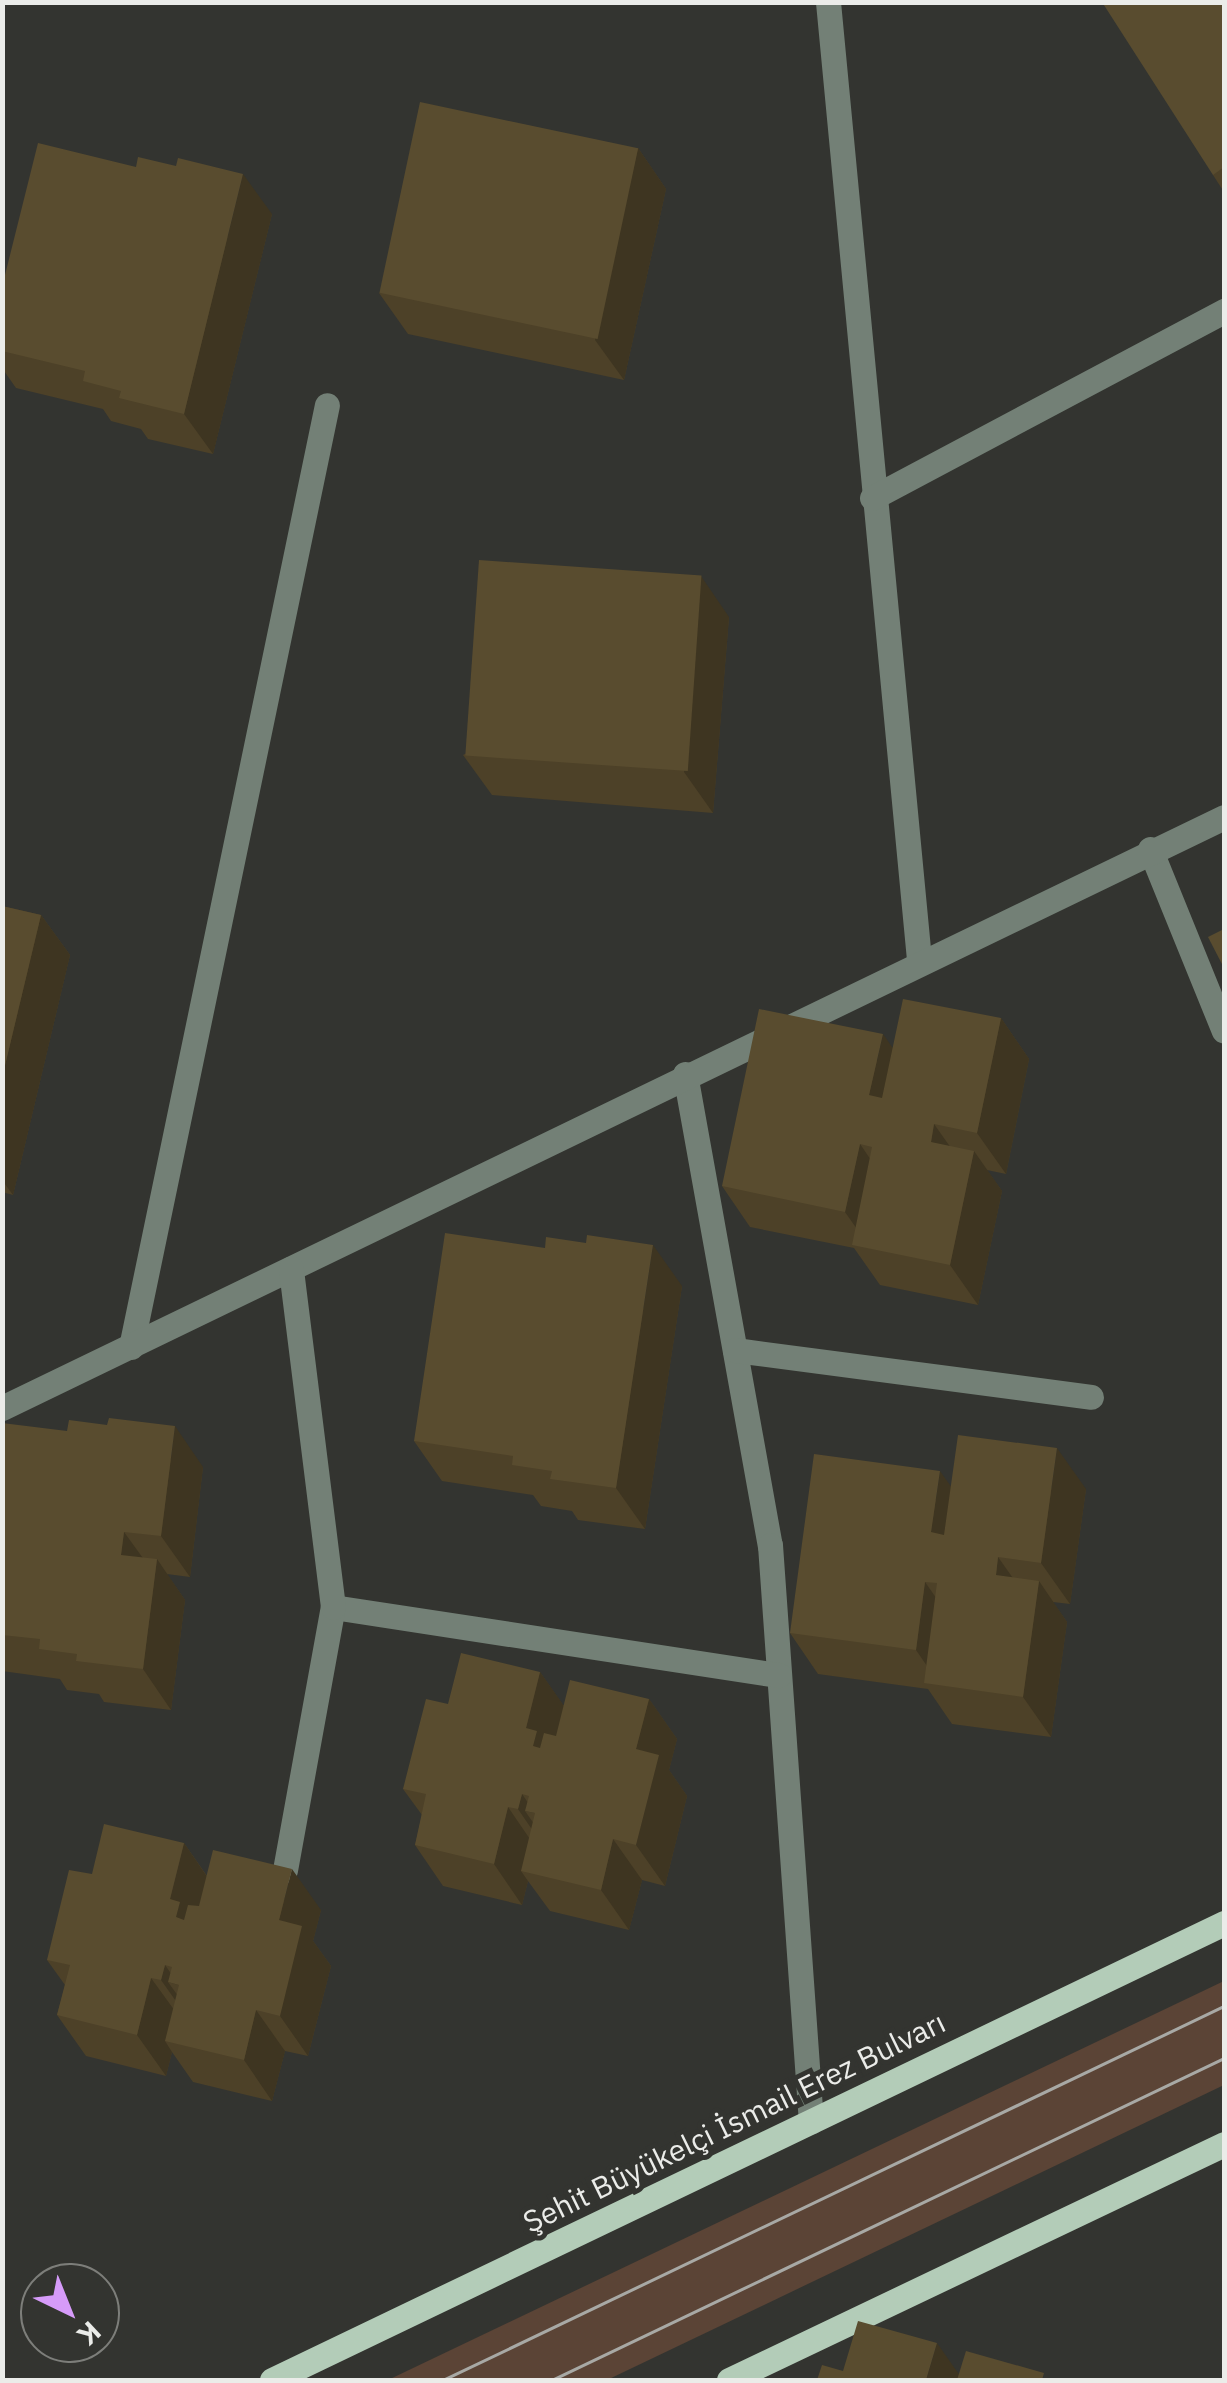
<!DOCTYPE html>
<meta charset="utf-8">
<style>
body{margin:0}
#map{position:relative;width:1227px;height:2383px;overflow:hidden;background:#333430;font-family:"IBM Plex Sans",sans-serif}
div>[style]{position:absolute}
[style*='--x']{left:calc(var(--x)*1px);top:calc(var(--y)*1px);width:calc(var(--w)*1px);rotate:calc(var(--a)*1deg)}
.green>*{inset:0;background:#5b4436}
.minor>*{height:25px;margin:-12.5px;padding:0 12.5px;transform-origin:12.5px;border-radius:12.5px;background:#738076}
.major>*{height:25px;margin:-12.5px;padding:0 12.5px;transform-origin:12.5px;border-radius:12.5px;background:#b3ccb8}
.tram>*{height:2.5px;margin:-1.25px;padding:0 1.25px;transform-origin:1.25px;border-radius:1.25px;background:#a8a9a5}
.wall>*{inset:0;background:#4d4128}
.shaded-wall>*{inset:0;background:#3e3521}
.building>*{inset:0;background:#594c2f;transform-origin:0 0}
span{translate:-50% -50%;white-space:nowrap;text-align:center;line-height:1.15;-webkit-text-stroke:10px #333430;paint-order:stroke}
.street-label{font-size:30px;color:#ebece9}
.frame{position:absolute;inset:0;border:5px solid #ebece9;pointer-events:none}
.north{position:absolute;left:20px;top:2263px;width:100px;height:100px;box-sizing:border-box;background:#333430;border:2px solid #7d7e7a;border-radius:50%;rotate:137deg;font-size:28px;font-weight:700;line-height:40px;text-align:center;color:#ebece9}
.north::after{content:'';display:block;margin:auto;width:35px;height:45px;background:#d69bf9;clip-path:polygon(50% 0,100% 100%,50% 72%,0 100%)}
</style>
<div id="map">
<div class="green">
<i style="clip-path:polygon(1224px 1981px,1224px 2085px,607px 2380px,388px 2380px)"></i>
</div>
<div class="minor">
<i style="--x:828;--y:2;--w:961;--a:84.57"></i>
<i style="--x:872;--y:498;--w:399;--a:-28"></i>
<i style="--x:1150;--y:849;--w:196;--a:67.9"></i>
<i style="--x:685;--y:1074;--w:479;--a:79.8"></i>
<i style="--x:770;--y:1545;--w:578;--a:85.94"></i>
<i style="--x:131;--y:1347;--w:962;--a:-78.25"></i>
<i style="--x:735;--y:1350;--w:359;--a:7.5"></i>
<i style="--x:2;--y:1408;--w:1357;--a:-25.81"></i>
<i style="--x:333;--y:1607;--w:451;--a:8.7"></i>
<i style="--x:285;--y:1870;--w:267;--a:-79.7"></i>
<i style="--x:333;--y:1607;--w:341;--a:-97.1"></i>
</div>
<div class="major">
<i style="--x:272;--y:2380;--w:1056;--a:-25.64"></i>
<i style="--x:729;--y:2380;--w:548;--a:-25.49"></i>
</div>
<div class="tram">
<i style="--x:443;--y:2380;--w:866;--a:-25.59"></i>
<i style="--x:552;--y:2380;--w:745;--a:-25.6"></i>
</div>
<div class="wall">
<i style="clip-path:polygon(1224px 2px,1224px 192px,1213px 175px)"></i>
<i style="clip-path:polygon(638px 148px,666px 189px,624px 380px,408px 334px,379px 293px)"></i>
<i style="clip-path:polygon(272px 214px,213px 454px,148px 439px,141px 429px,111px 421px,103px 409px,16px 388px,2px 368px,2px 351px)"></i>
<i style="clip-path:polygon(729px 617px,713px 813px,492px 795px,463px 755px)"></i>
<i style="clip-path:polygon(2px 906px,41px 915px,70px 955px,13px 1195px,2px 1192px)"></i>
<i style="clip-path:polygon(1001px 1018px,1029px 1059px,1006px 1174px,987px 1170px,1002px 1191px,978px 1305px,880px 1285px,854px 1248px,750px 1227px,722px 1186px,892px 1048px)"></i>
<i style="clip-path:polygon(682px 1286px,645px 1529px,578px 1520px,572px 1511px,541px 1506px,533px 1495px,442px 1481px,414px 1441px)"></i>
<i style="clip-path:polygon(2px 1423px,203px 1467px,190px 1577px,167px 1574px,185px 1600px,171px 1710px,104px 1702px,99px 1694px,67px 1690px,60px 1679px,2px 1671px)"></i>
<i style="clip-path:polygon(951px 1486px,1086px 1489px,1070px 1604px,1053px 1602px,1067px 1622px,1051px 1737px,952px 1724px,928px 1689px,818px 1674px,790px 1633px)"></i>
<i style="clip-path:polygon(540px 1672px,563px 1705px,649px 1699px,677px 1739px,669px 1770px,687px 1796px,665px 1886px,642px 1880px,629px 1930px,550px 1911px,528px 1881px,522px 1905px,443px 1886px,415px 1845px,422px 1815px,403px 1789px,448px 1704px)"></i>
<i style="clip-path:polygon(184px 1843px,207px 1876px,321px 1910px,313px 1941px,331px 1966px,308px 2056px,285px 2051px,272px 2101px,193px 2082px,172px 2052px,166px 2076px,86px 2056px,57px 2015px,65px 1985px,47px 1960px,92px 1874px)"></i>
</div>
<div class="shaded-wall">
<i style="clip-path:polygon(638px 148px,666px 189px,624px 380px,595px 340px)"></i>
<i style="clip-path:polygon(243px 174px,272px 214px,213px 454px,184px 414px)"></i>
<i style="clip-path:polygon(701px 576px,729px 617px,713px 813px,684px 772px)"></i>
<i style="clip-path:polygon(41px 915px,70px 955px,13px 1195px,2px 1180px,2px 1078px)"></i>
<i style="clip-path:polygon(1001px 1018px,1029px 1059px,1006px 1174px,977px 1133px)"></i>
<i style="clip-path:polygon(883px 1034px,911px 1074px,898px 1136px,869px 1095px)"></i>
<i style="clip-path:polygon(934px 1124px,963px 1165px,931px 1142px)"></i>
<i style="clip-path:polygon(860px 1144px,888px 1185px,871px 1249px,845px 1212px)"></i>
<i style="clip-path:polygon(974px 1151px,1002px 1191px,978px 1305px,950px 1265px)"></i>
<i style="clip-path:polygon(653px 1245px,682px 1286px,645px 1529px,616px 1488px)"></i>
<i style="clip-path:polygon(175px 1426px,203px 1467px,190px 1577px,161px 1536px)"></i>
<i style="clip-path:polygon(1057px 1448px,1086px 1489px,1070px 1604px,1041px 1563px)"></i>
<i style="clip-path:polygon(940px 1471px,969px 1512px,960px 1573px,931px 1532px)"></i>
<i style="clip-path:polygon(124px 1532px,153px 1572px,121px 1555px)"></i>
<i style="clip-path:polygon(998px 1557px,1027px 1598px,996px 1575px)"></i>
<i style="clip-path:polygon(157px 1559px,185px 1600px,171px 1710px,143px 1669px)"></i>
<i style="clip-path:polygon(1039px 1581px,1067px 1622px,1051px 1737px,1023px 1697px)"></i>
<i style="clip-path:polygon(925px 1582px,953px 1622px,940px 1685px,916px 1650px)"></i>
<i style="clip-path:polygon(540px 1672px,569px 1713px,557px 1760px,533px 1746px,526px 1728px)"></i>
<i style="clip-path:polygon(649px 1699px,677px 1739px,669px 1770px,687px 1796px,665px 1886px,636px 1845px,636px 1749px)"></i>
<i style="clip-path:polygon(522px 1794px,550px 1835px,535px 1813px,525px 1811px,548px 1844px,546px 1850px,518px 1809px)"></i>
<i style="clip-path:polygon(508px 1807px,536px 1848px,521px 1871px,528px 1881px,522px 1905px,494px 1864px)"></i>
<i style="clip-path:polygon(613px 1839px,642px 1880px,629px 1930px,601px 1890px)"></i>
<i style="clip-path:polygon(184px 1843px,212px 1884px,200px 1931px,176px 1917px,170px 1899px)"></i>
<i style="clip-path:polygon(292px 1869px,321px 1910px,313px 1941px,331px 1966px,308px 2056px,280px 2016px,279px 1920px)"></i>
<i style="clip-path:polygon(165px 1965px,179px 1985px,168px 1982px,191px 2014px,190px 2021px,161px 1980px)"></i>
<i style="clip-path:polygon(151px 1978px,180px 2018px,165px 2041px,172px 2052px,166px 2076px,137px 2035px)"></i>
<i style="clip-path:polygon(256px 2010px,285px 2051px,272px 2101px,244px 2060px)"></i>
<i style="clip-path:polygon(937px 2343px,963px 2380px,926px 2380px)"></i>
</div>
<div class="building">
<i style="clip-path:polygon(1102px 2px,1224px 2px,1224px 167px,1213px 175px)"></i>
<i style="left:420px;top:102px;width:223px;height:195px;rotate:12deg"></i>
<i style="clip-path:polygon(38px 143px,136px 167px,138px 157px,176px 166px,178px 158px,243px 174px,184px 414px,119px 398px,121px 391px,83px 381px,85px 371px,2px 351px,2px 287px)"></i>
<i style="left:479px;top:560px;width:223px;height:196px;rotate:4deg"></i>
<i style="clip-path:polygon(2px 906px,41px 915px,2px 1078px)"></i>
<i style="clip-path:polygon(1224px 929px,1224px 968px,1208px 937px)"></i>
<i style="clip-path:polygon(903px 999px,1001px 1018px,977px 1133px,934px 1124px,931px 1142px,974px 1151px,950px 1265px,852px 1245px,872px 1147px,860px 1144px,845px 1212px,722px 1186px,759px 1009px,883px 1034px,869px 1095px,882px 1098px)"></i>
<i style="clip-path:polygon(445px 1233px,545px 1248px,546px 1237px,586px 1243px,587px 1235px,653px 1245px,616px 1488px,550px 1479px,552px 1471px,512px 1465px,513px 1456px,414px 1441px)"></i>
<i style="clip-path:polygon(109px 1418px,175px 1426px,161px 1536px,124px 1532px,121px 1555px,157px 1559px,143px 1669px,76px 1661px,77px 1654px,39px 1649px,40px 1639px,2px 1635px,2px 1423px,67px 1431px,69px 1420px,107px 1425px)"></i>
<i style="clip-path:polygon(958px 1435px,1057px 1448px,1041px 1563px,998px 1557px,996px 1575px,1039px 1581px,1023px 1697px,924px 1683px,937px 1583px,925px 1582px,916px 1650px,790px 1633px,814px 1454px,940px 1471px,931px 1532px,944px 1535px)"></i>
<i style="clip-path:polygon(461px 1653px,540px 1672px,526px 1728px,537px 1731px,533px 1746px,540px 1748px,544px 1733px,556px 1736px,570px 1680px,649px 1699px,636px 1749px,659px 1755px,636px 1845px,613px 1839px,601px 1890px,521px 1871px,535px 1813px,525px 1811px,529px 1796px,522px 1794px,518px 1809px,508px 1807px,494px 1864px,415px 1845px,426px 1794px,403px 1789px,426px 1699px,448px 1704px)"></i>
<i style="clip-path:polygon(104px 1824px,184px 1843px,170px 1899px,180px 1902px,176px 1917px,184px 1920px,188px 1905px,199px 1906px,213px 1850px,292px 1869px,279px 1920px,302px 1926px,280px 2016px,256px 2010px,244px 2060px,165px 2041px,179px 1985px,168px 1982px,172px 1967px,165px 1965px,161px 1980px,151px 1978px,137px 2035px,57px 2015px,70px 1965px,47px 1960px,69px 1870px,92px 1874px)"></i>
<i style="clip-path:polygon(858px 2321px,937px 2343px,926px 2380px,817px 2380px,822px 2365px,843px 2371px)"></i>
<i style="clip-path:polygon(966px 2351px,1044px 2373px,1042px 2380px,957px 2380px)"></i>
</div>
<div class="street-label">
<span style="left:734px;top:2122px;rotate:-26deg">Şehit Büyükelçi İsmail Erez Bulvarı</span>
</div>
<div class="frame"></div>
<div class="north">K</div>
</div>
